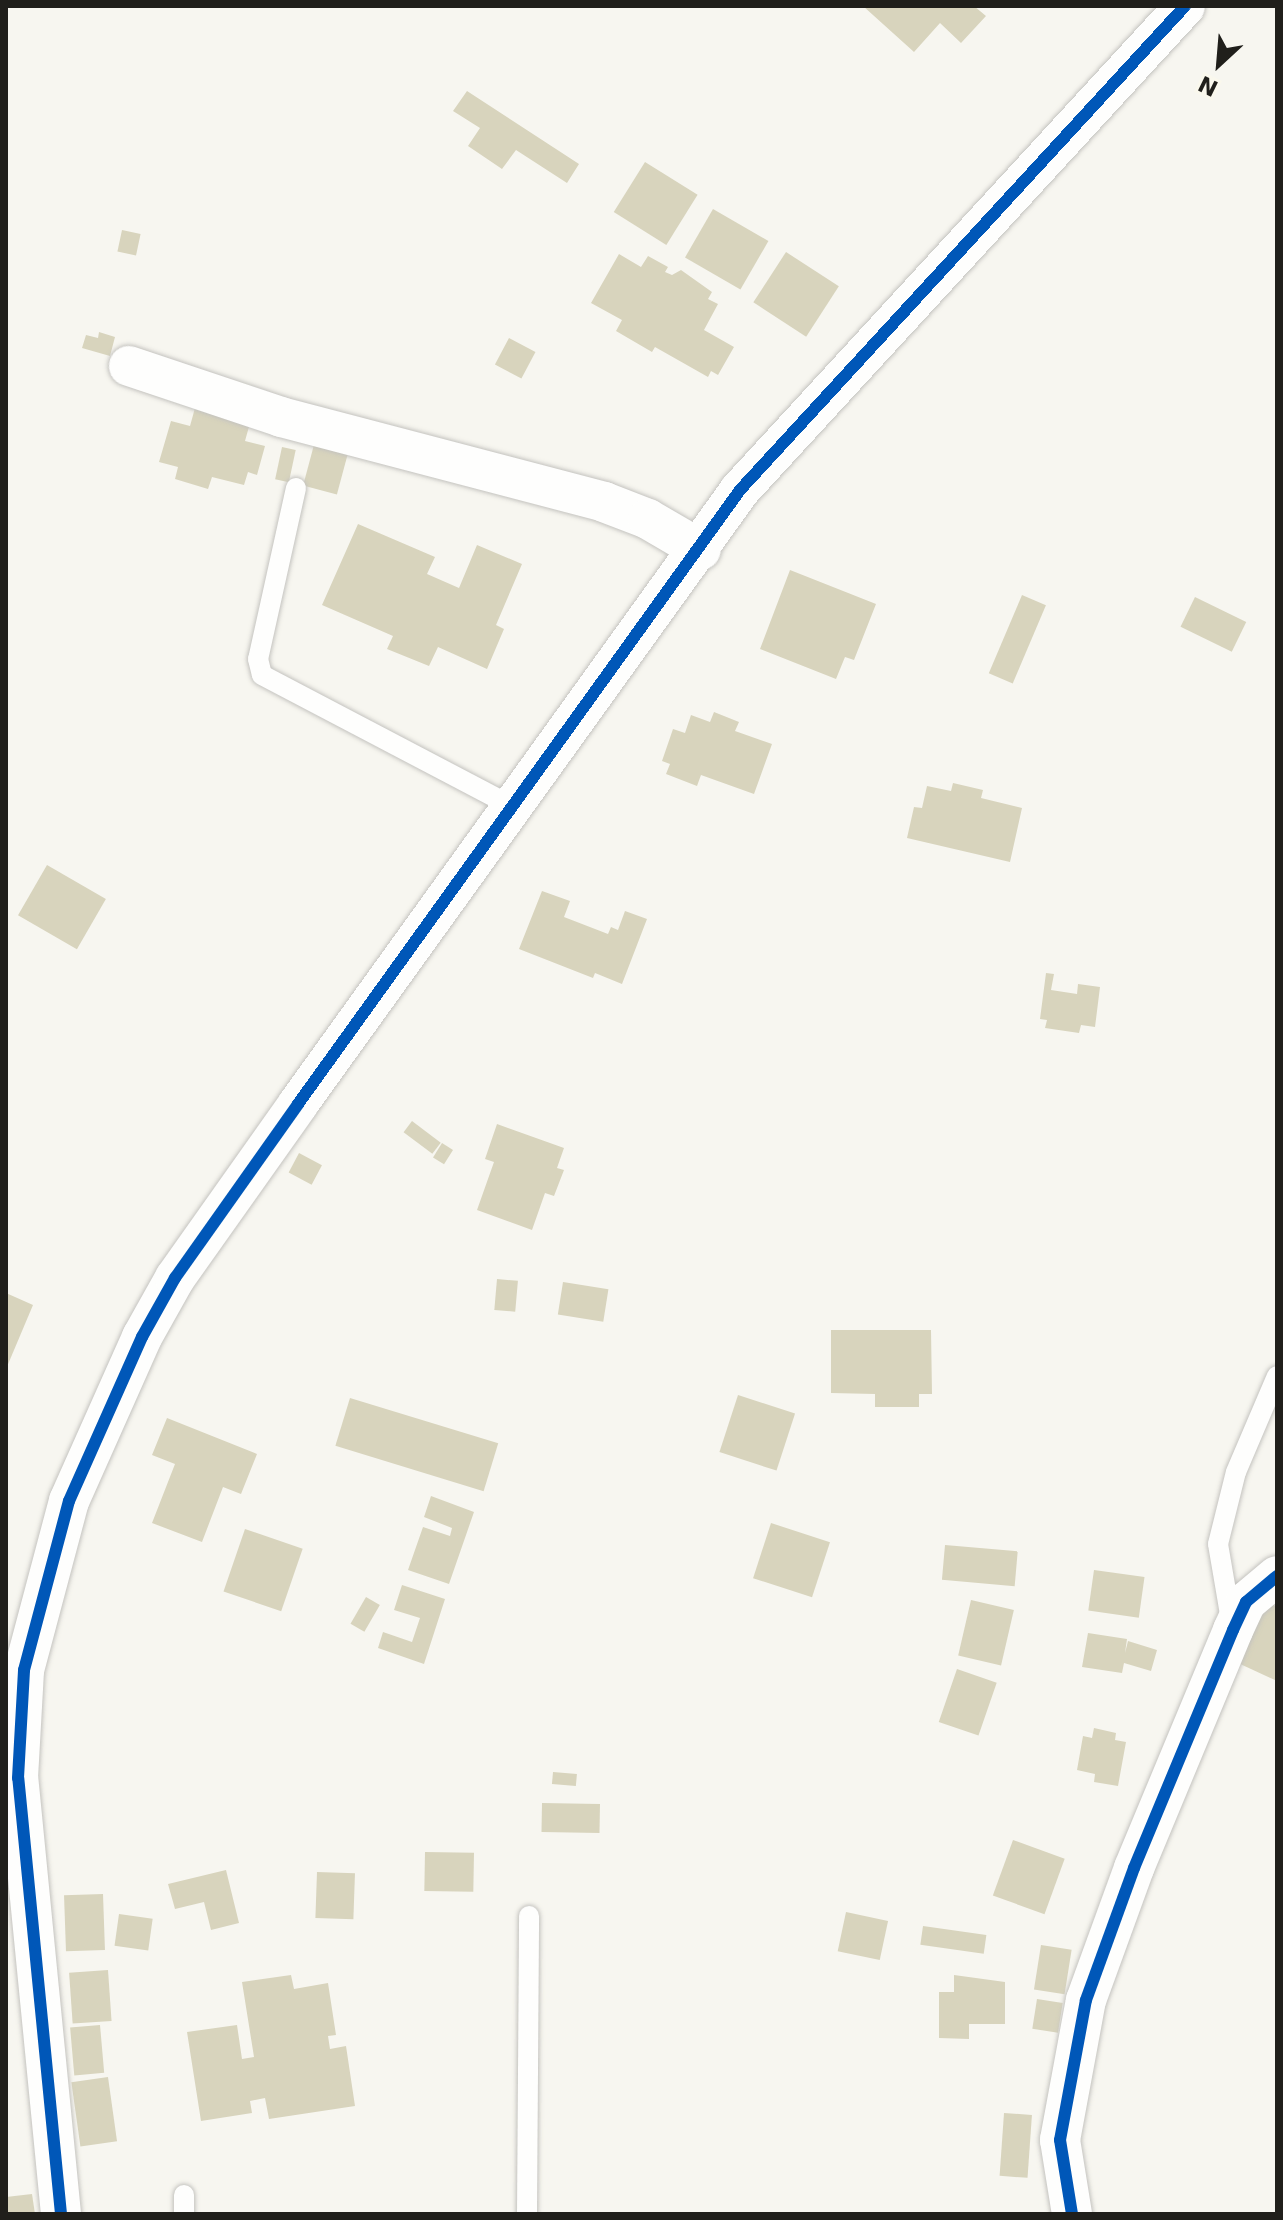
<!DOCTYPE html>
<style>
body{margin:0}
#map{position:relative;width:1283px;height:2220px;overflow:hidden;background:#f7f6f0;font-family:"DejaVu Sans",sans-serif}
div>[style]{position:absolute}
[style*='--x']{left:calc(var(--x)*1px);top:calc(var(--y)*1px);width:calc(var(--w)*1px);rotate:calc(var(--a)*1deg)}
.building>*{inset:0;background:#d8d4bd;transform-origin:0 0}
.roads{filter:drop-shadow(0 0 2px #c4c3bf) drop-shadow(0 0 2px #c4c3bf)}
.service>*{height:20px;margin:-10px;padding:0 10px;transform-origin:10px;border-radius:10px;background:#fefefd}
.minor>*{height:40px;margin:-20px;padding:0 20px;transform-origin:20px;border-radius:20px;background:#fefefd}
.cycleway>*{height:12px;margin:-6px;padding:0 6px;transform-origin:6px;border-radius:6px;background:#0057b8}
span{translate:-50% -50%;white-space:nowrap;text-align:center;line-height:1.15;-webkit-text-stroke:8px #faf8ed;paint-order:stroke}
.frame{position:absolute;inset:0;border:8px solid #201f1b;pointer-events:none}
.north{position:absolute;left:1179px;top:24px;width:80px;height:80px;-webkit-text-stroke:6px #faf8ed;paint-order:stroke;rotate:206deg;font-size:22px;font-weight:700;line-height:32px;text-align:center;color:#201f1b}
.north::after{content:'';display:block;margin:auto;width:28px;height:36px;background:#201f1b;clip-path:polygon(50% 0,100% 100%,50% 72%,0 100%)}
</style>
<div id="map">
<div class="building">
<i style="clip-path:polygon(863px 6px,974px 6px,986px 16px,961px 43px,940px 23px,914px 52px)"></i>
<i style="clip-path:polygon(467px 91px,579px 164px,567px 183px,516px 150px,502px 169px,468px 146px,480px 128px,453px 111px)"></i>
<i style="left:645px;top:162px;width:62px;height:59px;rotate:32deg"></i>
<i style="left:713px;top:209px;width:64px;height:56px;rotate:30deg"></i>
<i style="left:122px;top:230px;width:19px;height:22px;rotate:12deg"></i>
<i style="left:786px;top:252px;width:63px;height:60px;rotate:33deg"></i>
<i style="clip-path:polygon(619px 254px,641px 267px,648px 256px,668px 267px,665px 272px,672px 275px,681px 270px,712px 292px,708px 299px,718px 304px,704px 330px,734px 347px,718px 375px,711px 371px,708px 377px,655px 347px,652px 352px,616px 331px,622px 320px,591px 303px)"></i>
<i style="clip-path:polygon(99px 332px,115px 337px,110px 356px,82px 348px,86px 335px,98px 338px)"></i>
<i style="left:509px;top:338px;width:30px;height:30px;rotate:28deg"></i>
<i style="clip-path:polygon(195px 408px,250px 423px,245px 441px,265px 446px,257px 475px,248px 472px,244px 485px,212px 477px,208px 489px,175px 479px,178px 467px,159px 462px,171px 421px,190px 426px)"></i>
<i style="left:315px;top:441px;width:35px;height:46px;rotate:15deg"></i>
<i style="left:282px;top:447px;width:14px;height:33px;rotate:12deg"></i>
<i style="clip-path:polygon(358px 524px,435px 557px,427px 574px,459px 588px,477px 545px,522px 564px,496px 625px,504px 629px,487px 669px,438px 647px,429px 666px,387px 649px,393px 636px,322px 605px)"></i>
<i style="clip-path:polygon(790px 570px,876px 604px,854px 660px,845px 657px,836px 679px,760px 649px)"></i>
<i style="left:1022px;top:595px;width:26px;height:85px;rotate:23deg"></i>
<i style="left:1195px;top:597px;width:57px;height:33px;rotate:26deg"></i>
<i style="clip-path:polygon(714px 712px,739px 722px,735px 731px,772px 744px,754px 794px,701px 775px,697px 786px,666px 774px,670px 764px,662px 761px,673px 729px,685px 733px,691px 715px,710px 722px)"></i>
<i style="clip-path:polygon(953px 783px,983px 790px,981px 798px,1022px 808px,1010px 862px,907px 838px,914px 807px,922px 808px,927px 786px,951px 791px)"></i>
<i style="left:47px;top:865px;width:68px;height:58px;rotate:30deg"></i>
<i style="clip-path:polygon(542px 891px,570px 901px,564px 917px,608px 934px,611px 927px,618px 930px,625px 911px,647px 919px,622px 984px,595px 973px,593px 978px,519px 949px)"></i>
<i style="clip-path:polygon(1046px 973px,1054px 974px,1051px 990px,1077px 994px,1078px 984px,1100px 987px,1095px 1027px,1081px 1025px,1079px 1033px,1045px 1028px,1047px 1020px,1040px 1019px)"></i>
<i style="left:412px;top:1121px;width:36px;height:14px;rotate:37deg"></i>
<i style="clip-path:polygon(497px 1124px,564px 1148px,557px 1168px,564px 1170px,554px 1196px,545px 1193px,532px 1230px,477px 1210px,494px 1162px,485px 1159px)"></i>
<i style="left:442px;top:1143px;width:13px;height:17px;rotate:32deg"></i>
<i style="left:299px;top:1153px;width:26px;height:22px;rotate:28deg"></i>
<i style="left:497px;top:1279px;width:21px;height:31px;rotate:5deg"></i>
<i style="left:563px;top:1282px;width:46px;height:33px;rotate:9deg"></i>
<i style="clip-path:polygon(6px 1293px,33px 1305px,6px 1369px)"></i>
<i style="clip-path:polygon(831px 1330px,931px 1330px,932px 1394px,919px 1394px,919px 1407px,875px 1407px,875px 1394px,831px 1393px)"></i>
<i style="left:738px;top:1395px;width:60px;height:60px;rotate:18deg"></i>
<i style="left:350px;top:1398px;width:155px;height:50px;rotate:17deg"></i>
<i style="clip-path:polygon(167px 1418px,257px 1454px,241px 1494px,223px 1487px,202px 1542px,152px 1523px,175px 1464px,152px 1455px)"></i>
<i style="clip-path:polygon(431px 1496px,474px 1512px,449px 1584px,408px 1570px,423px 1527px,450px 1536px,452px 1528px,424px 1517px)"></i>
<i style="left:771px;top:1523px;width:62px;height:58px;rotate:18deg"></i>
<i style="left:245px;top:1529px;width:61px;height:66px;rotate:19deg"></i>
<i style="left:945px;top:1545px;width:73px;height:35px;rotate:5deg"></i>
<i style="left:1094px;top:1570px;width:51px;height:41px;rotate:8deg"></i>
<i style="clip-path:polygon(402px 1585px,445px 1599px,424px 1664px,378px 1648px,383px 1632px,412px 1642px,420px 1618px,394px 1610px)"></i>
<i style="left:366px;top:1597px;width:16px;height:31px;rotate:30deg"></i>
<i style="left:971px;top:1600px;width:44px;height:57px;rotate:13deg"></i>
<i style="clip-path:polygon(1266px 1601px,1277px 1607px,1277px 1681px,1238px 1663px)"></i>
<i style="clip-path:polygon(1088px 1633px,1127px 1639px,1125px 1653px,1128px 1641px,1157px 1650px,1151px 1671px,1124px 1663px,1122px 1673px,1082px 1667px)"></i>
<i style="left:957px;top:1669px;width:42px;height:56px;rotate:19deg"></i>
<i style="clip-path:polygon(1094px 1728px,1116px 1733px,1115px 1740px,1126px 1742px,1118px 1786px,1094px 1782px,1095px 1774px,1077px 1770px,1083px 1736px,1092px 1738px)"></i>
<i style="left:553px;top:1772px;width:24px;height:12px;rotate:5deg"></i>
<i style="left:542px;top:1803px;width:58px;height:29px;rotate:1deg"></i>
<i style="left:1013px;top:1840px;width:55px;height:59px;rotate:20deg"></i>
<i style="left:425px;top:1852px;width:49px;height:39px;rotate:1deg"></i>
<i style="clip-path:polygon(226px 1870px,239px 1923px,211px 1930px,204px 1902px,175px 1909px,168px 1884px)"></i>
<i style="left:317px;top:1872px;width:38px;height:46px;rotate:2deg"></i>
<i style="left:103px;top:1894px;width:56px;height:39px;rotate:88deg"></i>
<i style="left:846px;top:1912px;width:43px;height:40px;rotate:12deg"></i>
<i style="left:119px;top:1914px;width:34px;height:32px;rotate:8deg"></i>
<i style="left:923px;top:1926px;width:64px;height:19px;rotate:8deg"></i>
<i style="left:1041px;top:1945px;width:31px;height:45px;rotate:9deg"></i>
<i style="left:108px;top:1970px;width:51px;height:39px;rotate:86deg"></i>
<i style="clip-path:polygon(291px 1975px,294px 1989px,328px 1983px,336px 2035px,328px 2036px,330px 2049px,346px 2046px,355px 2106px,269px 2119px,265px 2098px,250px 2101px,252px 2113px,201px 2121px,187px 2032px,237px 2025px,242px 2059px,254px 2057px,242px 1982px)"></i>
<i style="clip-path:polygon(954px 1975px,1005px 1982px,1005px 2024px,969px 2024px,969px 2039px,939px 2038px,939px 1992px,954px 1992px)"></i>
<i style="left:1037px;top:1999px;width:26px;height:30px;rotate:9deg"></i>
<i style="left:100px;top:2025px;width:48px;height:30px;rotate:85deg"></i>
<i style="left:108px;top:2077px;width:65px;height:37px;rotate:82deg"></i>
<i style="left:1004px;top:2113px;width:28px;height:63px;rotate:4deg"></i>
<i style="clip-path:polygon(32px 2194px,35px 2214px,6px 2214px,6px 2197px)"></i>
</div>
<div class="roads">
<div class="service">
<i style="--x:296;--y:488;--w:175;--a:102.5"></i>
<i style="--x:258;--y:659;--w:16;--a:76"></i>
<i style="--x:262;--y:675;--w:284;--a:27.7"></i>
<i style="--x:1232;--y:1626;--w:83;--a:-99.7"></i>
<i style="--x:1218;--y:1544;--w:74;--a:-76"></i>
<i style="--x:1236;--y:1472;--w:104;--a:-66.9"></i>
<i style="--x:184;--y:2195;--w:19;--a:90"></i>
<i style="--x:527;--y:2214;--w:298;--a:-89.6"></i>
</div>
<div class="minor">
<i style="--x:129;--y:366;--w:160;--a:18.5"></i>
<i style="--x:281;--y:417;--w:334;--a:14.7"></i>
<i style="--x:604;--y:502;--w:47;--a:21.1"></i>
<i style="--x:648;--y:519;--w:61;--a:30.3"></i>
<i style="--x:61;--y:2214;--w:438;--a:-95.6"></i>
<i style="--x:18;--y:1778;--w:108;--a:-86.8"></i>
<i style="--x:24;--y:1670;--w:175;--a:-75.1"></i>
<i style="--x:69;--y:1501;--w:180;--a:-66"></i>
<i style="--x:142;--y:1337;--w:68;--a:-60.8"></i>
<i style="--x:175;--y:1278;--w:213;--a:-54.7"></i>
<i style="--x:298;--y:1104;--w:757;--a:-54.25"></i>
<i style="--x:740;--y:490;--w:657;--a:-47.4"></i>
<i style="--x:1072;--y:2214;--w:75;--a:-99.2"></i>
<i style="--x:1060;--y:2140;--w:142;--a:-79.5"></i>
<i style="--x:1086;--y:2000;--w:140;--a:-70"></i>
<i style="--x:1134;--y:1868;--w:258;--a:-67.4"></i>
<i style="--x:1233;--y:1630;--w:31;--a:-65"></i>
<i style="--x:1246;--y:1602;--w:40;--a:-40"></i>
</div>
</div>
<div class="cycleway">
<i style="--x:61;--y:2214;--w:438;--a:-95.6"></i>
<i style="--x:18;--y:1778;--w:108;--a:-86.8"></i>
<i style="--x:24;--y:1670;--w:175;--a:-75.1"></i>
<i style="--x:69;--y:1501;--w:180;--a:-66"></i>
<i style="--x:142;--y:1337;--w:68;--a:-60.8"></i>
<i style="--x:175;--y:1278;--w:213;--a:-54.7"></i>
<i style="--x:298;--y:1104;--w:757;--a:-54.25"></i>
<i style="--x:740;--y:490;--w:657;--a:-47.4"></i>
<i style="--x:1072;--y:2214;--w:75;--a:-99.2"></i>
<i style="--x:1060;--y:2140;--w:142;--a:-79.5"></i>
<i style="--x:1086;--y:2000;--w:140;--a:-70"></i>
<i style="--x:1134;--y:1868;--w:258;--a:-67.4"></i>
<i style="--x:1233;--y:1630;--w:31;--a:-65"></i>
<i style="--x:1246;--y:1602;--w:40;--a:-40"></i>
</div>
<div class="frame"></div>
<div class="north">N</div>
</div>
